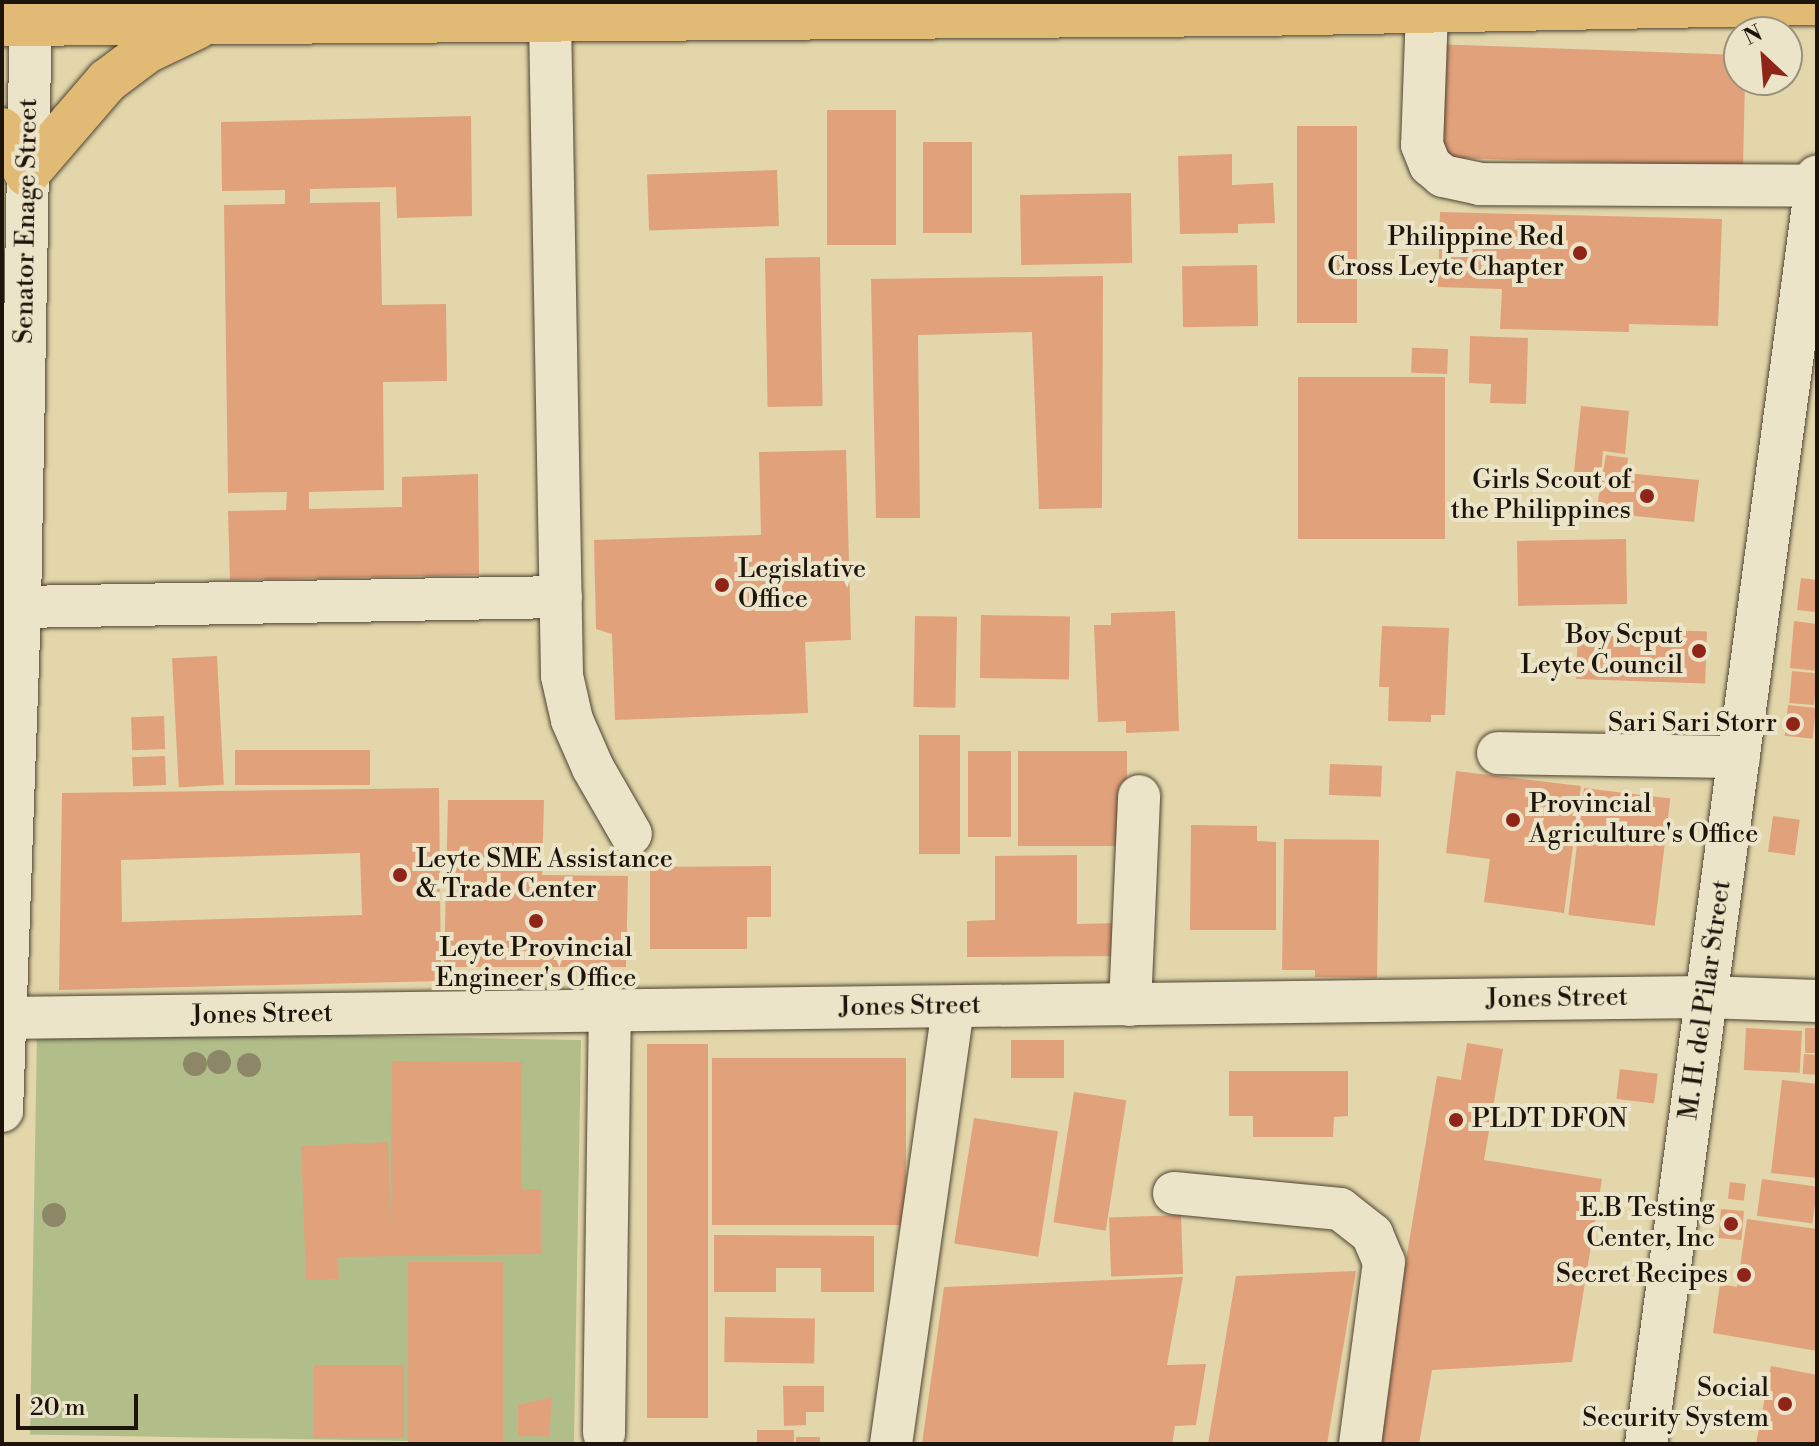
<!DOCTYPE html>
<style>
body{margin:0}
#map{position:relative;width:1819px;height:1446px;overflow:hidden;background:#e2d6aa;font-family:"Libre Bodoni",serif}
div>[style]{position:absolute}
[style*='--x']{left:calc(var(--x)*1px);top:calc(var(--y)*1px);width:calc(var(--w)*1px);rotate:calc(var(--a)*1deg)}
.green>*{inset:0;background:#b1be8a;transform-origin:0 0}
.building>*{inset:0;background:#e1a17b;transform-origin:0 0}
.roads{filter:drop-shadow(0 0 2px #4f4433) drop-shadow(0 0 2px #4f4433)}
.minor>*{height:42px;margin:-21px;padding:0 21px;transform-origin:21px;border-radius:21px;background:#ece4c8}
.major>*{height:44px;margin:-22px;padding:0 22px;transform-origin:22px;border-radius:22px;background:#e1bb75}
.trees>*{width:24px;height:24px;margin:-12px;border-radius:50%;background:#8e8767}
.dots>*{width:22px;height:22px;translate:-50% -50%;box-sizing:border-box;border:4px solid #ece4c8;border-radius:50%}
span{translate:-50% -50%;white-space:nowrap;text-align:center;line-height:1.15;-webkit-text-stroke:8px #ece4c8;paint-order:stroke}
.street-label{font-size:26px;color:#1e140b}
.poi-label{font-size:26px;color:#1e140b}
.right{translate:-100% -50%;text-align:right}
.left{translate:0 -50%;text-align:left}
.frame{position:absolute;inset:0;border:4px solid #1e140b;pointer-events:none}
.north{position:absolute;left:1723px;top:16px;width:80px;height:80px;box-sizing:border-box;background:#ece4c8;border:2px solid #9a917c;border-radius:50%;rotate:334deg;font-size:22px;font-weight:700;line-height:32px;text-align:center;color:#1e140b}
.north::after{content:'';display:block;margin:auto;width:28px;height:36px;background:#8f2418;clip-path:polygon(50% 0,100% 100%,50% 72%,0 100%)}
.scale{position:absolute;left:16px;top:1394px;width:122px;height:36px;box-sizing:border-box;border:4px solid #1e140b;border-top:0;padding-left:10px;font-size:24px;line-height:28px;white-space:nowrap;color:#1e140b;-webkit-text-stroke:6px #ece4c8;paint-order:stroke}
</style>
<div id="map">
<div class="green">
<i style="left:581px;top:1040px;width:404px;height:544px;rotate:91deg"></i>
</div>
<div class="building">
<i style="clip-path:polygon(1432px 44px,1739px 55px,1739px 80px,1745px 80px,1743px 167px,1427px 157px)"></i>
<i style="left:827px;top:110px;width:69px;height:135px"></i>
<i style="clip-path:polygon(471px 116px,472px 216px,397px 218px,396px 187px,310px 189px,310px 203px,380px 202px,382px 305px,446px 304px,447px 381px,383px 382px,384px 490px,309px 492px,309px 509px,402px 507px,402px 477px,478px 474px,479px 575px,230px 580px,228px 511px,286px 510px,287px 492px,228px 493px,224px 205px,285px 204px,285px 190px,222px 191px,221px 122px)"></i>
<i style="left:1297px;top:126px;width:60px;height:197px"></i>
<i style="left:923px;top:142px;width:49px;height:91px"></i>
<i style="clip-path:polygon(1232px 154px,1232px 185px,1273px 183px,1275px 223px,1238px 224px,1238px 233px,1180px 234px,1178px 156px)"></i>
<i style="left:777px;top:170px;width:56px;height:130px;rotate:88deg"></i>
<i style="left:1131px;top:193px;width:70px;height:111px;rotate:89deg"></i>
<i style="clip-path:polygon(1440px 212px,1722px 219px,1718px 326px,1629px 324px,1629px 332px,1500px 329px,1502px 289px,1438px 287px)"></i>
<i style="left:820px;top:257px;width:149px;height:55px;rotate:89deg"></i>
<i style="left:1257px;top:265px;width:61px;height:75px;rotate:89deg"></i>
<i style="clip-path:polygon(1103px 276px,1102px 508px,1039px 509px,1032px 332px,918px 335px,920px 518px,876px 518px,871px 279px)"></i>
<i style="clip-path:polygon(1470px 336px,1528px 338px,1526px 404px,1490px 403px,1491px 384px,1469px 383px)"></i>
<i style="left:1448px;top:349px;width:25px;height:36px;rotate:92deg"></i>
<i style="left:1298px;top:377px;width:147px;height:162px"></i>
<i style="clip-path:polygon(1581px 406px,1629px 411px,1625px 454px,1603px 451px,1601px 475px,1574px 472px)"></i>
<i style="clip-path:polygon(846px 450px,851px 640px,805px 642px,808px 713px,615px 720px,612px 634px,596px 629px,594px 540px,761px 535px,759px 452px)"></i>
<i style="clip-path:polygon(1606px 455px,1628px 458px,1626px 473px,1699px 480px,1694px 522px,1596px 512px)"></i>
<i style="left:1626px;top:539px;width:65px;height:109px;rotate:89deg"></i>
<i style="clip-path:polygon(1801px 578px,1817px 580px,1817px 612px,1797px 610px)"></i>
<i style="clip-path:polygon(1175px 611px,1179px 731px,1126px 733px,1126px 721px,1098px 722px,1094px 625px,1111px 625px,1111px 613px)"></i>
<i style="left:981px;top:615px;width:89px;height:63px;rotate:1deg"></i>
<i style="left:915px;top:616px;width:42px;height:91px;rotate:1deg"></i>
<i style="clip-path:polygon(1794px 621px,1817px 624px,1817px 671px,1790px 668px)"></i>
<i style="clip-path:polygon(1382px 626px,1449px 628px,1445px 715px,1431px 715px,1431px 722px,1388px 721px,1389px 687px,1379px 687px)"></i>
<i style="left:1578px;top:627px;width:129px;height:52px;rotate:2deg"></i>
<i style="left:217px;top:656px;width:129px;height:45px;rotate:87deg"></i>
<i style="left:1792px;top:671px;width:25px;height:32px;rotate:5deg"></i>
<i style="left:1788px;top:705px;width:28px;height:31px;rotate:6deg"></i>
<i style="left:164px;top:716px;width:33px;height:33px;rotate:88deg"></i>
<i style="left:919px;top:735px;width:41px;height:119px"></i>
<i style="left:235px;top:750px;width:135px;height:35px"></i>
<i style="left:968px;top:751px;width:43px;height:86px"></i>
<i style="left:1018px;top:751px;width:109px;height:95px"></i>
<i style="left:165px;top:756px;width:29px;height:33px;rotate:88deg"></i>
<i style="left:1330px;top:764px;width:52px;height:31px;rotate:2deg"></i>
<i style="clip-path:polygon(1456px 771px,1581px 786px,1564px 913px,1484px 902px,1490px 859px,1446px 853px)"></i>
<i style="clip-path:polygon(evenodd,439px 788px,441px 981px,59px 990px,62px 793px,439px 788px,360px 853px,362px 915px,122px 922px,121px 860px,360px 853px)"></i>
<i style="left:1584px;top:788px;width:87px;height:128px;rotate:7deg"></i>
<i style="clip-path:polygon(448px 800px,544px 800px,542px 875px,628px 876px,626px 967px,444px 967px)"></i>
<i style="left:1773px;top:816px;width:27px;height:36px;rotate:8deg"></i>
<i style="clip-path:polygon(1191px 825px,1257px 826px,1257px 841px,1276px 842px,1276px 930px,1190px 930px)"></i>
<i style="clip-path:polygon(1284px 839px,1379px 840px,1377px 978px,1315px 977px,1315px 970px,1282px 970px)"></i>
<i style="clip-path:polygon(1077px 855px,1077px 924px,1120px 923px,1121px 956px,967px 957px,967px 921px,995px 920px,995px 856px)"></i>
<i style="clip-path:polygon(771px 866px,771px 917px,747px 917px,747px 949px,650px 949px,650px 867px)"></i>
<i style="left:1746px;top:1028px;width:56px;height:42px;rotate:3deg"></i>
<i style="left:1805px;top:1028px;width:12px;height:25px"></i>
<i style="left:1011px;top:1040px;width:53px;height:38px"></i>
<i style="clip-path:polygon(1467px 1043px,1503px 1049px,1484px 1160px,1602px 1179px,1572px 1362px,1432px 1370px,1419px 1444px,1375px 1444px,1437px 1076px,1461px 1080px)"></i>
<i style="left:647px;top:1044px;width:61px;height:374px"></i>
<i style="left:1804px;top:1054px;width:13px;height:20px;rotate:4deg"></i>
<i style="left:712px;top:1058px;width:194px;height:167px"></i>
<i style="clip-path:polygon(392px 1061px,522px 1062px,521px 1189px,541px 1189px,541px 1254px,338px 1257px,339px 1279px,306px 1280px,301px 1146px,388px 1142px,391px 1226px)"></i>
<i style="left:1620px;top:1069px;width:38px;height:30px;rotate:7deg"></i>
<i style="clip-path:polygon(1229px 1071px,1348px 1071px,1348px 1116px,1334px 1117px,1333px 1137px,1253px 1137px,1253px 1116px,1229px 1116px)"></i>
<i style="clip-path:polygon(1782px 1080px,1817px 1084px,1817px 1178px,1771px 1173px)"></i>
<i style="left:1074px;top:1092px;width:53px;height:132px;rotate:9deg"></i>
<i style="left:974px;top:1118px;width:85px;height:127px;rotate:9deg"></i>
<i style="left:1762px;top:1179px;width:56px;height:37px;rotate:8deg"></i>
<i style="left:1730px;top:1182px;width:16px;height:17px;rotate:7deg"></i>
<i style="left:1721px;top:1209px;width:23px;height:29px;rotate:5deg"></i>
<i style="left:1181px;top:1215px;width:59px;height:72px;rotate:88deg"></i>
<i style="clip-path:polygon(1747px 1219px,1817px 1229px,1817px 1351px,1713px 1333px,1720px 1284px,1737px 1287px)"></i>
<i style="clip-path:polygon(714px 1235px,874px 1236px,874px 1292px,821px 1292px,821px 1268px,776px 1268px,776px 1292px,714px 1292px)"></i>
<i style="left:408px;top:1262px;width:95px;height:182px"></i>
<i style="clip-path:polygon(1356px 1271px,1327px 1444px,1208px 1444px,1236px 1276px)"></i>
<i style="clip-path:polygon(1183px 1277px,1167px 1365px,1206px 1364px,1196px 1425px,1175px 1426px,1172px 1444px,922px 1444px,944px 1287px)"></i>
<i style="left:725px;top:1317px;width:90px;height:45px;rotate:1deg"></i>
<i style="left:314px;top:1365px;width:90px;height:73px"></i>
<i style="clip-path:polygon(1771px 1366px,1817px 1375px,1817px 1444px,1756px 1444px)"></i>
<i style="clip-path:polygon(783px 1386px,824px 1386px,824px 1412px,806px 1412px,806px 1425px,784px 1426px)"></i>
<i style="clip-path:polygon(552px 1397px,549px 1437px,518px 1435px,518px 1405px)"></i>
<i style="left:757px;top:1430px;width:37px;height:14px"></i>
<i style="left:796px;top:1437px;width:24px;height:7px"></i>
</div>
<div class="roads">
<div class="minor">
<i style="--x:1427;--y:11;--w:134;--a:92.1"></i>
<i style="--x:1422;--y:145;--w:22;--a:68"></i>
<i style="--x:1430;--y:165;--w:17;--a:40"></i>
<i style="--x:1443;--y:176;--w:38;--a:12"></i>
<i style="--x:1480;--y:184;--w:336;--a:0.3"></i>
<i style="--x:550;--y:20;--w:656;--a:88.95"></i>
<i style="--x:562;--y:676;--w:45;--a:77.2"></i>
<i style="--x:572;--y:720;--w:52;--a:66.4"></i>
<i style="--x:593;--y:768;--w:76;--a:60.1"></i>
<i style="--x:20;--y:607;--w:541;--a:-1.06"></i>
<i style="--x:1498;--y:753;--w:241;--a:1"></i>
<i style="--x:1130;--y:1005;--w:209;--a:-87.5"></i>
<i style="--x:2;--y:1018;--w:1704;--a:-0.71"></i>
<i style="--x:1706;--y:997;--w:111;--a:2.1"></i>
<i style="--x:2;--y:1111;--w:504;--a:-87.95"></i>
<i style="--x:20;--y:607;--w:605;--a:-88.96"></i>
<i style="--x:1174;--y:1193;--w:167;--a:5.5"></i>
<i style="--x:1340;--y:1209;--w:41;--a:38"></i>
<i style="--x:1372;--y:1234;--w:30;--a:67"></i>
<i style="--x:1384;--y:1262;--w:184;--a:97.5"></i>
<i style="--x:604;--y:1433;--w:423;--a:-89.2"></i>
<i style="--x:891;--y:1444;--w:441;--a:-81.9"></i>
<i style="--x:1646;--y:1444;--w:1279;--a:-82.32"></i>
</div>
<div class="major">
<i style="--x:2;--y:24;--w:1255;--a:-0.46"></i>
<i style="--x:1257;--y:14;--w:560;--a:-1.13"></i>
<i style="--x:2;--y:130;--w:51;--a:60.4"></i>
<i style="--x:27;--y:174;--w:123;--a:-49.3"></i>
<i style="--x:107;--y:81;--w:50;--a:-36.9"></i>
<i style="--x:147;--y:51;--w:55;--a:-25.6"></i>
</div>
</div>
<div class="trees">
<i style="left:219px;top:1062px"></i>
<i style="left:195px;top:1064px"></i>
<i style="left:249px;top:1065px"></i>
<i style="left:54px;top:1215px"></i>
</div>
<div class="dots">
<i style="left:1580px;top:253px;background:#8f2418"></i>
<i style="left:1647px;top:496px;background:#8f2418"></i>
<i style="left:722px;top:585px;background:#8f2418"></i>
<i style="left:1699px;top:651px;background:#8f2418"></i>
<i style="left:1793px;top:724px;background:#8f2418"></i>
<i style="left:1513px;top:820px;background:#8f2418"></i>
<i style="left:400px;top:875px;background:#8f2418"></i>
<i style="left:536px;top:921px;background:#8f2418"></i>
<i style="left:1456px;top:1120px;background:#8f2418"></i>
<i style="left:1731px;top:1224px;background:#8f2418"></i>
<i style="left:1744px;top:1275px;background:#8f2418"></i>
<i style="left:1785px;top:1404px;background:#8f2418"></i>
</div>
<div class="street-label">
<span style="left:27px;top:221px;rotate:-89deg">Senator Enage Street</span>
<span style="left:1557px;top:999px;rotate:-1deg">Jones Street</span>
<span style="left:1706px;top:1000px;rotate:-82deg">M. H. del Pilar Street</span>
<span style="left:910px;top:1007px;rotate:-1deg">Jones Street</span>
<span style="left:262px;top:1015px;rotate:-1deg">Jones Street</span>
</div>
<div class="poi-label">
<span class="right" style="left:1564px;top:253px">Philippine Red<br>Cross Leyte Chapter</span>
<span class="right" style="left:1631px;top:496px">Girls Scout of<br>the Philippines</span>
<span class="left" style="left:738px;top:585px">Legislative<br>Office</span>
<span class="right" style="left:1683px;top:651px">Boy Scput<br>Leyte Council</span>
<span class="right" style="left:1777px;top:724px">Sari Sari Storr</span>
<span class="left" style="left:1529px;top:820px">Provincial<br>Agriculture's Office</span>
<span class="left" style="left:416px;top:875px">Leyte SME Assistance<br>&amp; Trade Center</span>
<span style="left:536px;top:964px">Leyte Provincial<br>Engineer's Office</span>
<span class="left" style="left:1472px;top:1120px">PLDT DFON</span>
<span class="right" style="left:1715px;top:1224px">E.B Testing<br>Center, Inc</span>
<span class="right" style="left:1728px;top:1275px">Secret Recipes</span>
<span class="right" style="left:1769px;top:1404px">Social<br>Security System</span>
</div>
<div class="frame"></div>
<div class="north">N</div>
<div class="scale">20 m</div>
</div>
